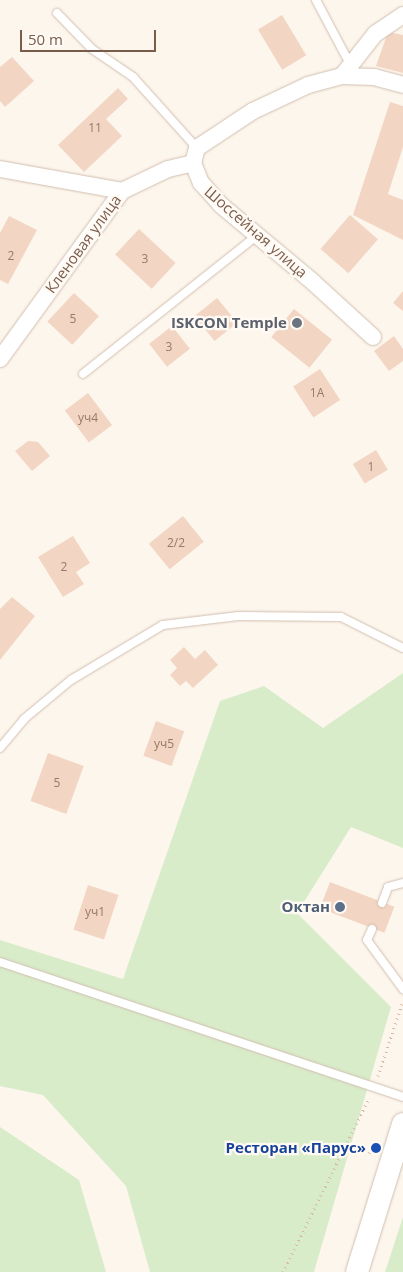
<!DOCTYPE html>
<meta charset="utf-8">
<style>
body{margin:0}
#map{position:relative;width:403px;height:1272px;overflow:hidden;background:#fdf6ec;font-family:"Open Sans",sans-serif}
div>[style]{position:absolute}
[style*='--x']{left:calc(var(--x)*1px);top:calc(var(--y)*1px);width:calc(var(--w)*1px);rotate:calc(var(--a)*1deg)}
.green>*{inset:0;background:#d8ecc9}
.building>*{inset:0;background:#f3d5c3;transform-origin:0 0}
.path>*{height:3px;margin-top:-1.5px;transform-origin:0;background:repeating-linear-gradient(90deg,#d9b8a5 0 1px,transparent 0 5px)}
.roads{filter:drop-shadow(0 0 1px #d1beb0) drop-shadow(0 0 1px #d1beb0)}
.service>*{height:8px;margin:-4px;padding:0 4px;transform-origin:4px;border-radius:4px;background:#fff}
.minor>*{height:16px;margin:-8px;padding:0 8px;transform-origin:8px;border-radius:8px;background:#fff}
.secondary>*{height:22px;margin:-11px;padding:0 11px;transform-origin:11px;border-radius:11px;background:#fff}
.dots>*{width:14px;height:14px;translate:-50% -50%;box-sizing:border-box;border:2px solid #fffaf3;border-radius:50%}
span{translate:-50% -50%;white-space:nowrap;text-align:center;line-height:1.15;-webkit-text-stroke:4.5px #fffaf3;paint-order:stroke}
.number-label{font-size:12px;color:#987a6a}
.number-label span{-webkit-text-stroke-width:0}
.street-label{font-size:15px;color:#7a5c4d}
.worship-label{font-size:15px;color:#5b616d;font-weight:700}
.right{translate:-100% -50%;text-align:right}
.service-label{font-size:15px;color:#4e5e75;font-weight:700}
.transit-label{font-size:15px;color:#164399;font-weight:700}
.scale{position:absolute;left:20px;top:30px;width:136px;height:22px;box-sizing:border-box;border:2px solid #7a5c4d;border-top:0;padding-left:6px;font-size:15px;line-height:18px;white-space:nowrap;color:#7a5c4d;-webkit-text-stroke:4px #fffaf3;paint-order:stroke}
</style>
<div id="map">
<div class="green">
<i style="clip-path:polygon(403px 673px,403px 848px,351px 827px,297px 913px,391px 1007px,314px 1272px,150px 1272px,126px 1186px,43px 1095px,0 1086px,0 940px,123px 979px,220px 701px,264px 686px,323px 728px)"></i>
<i style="clip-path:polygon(0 1127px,79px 1180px,106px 1272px,0 1272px)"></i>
<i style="clip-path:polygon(403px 1217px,403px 1272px,385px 1272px)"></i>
</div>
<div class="building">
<i style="left:282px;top:15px;width:47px;height:28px;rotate:59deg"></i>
<i style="clip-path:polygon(388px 32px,403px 35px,403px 73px,376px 66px)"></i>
<i style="clip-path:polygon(12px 57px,34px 81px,5px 107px,0 101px,0 67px)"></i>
<i style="clip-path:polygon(118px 88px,128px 99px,106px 119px,122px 136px,84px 172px,58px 145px)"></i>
<i style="clip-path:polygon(390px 102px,403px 106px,403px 147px,388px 194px,403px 200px,403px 240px,353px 215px)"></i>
<i style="left:350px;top:215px;width:37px;height:45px;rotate:41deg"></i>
<i style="clip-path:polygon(9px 216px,37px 230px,8px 284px,0 280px,0 233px)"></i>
<i style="left:139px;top:229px;width:50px;height:35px;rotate:43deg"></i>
<i style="clip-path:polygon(403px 291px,403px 311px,393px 303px)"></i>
<i style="left:74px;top:293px;width:34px;height:39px;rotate:43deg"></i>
<i style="left:217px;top:298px;width:32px;height:29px;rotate:51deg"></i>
<i style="left:294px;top:309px;width:49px;height:36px;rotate:39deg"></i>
<i style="left:172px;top:326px;width:29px;height:29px;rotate:52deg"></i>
<i style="clip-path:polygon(394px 336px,403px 349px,403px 361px,389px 371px,374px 351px)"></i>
<i style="left:320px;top:369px;width:37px;height:32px;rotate:57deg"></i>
<i style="left:88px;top:393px;width:40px;height:29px;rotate:53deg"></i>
<i style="clip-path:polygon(28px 441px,38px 442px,50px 456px,32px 471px,15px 451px)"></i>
<i style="left:376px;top:450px;width:23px;height:27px;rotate:59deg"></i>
<i style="left:183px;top:516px;width:33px;height:44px;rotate:51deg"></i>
<i style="clip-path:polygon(73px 536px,90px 563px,76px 572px,84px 584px,63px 597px,38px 557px)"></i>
<i style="clip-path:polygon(12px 597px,35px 616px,0 660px,0 609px)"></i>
<i style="clip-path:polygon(184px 647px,195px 659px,205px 650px,218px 665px,193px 688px,186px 681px,180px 686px,170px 675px,177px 668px,170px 660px)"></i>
<i style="left:156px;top:721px;width:30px;height:37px;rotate:20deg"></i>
<i style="left:48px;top:753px;width:38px;height:51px;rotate:20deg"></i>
<i style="left:330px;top:882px;width:69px;height:28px;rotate:21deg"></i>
<i style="left:88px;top:885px;width:32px;height:47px;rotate:18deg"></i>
</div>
<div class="path">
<i style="--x:378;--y:1076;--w:79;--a:-71.6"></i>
<i style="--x:347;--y:1142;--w:25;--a:27"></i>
<i style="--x:369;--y:1153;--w:13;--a:-61"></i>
<i style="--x:283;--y:1272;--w:194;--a:-63.7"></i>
</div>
<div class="roads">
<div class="service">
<i style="--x:316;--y:0;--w:72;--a:62"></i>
<i style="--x:57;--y:13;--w:50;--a:45.8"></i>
<i style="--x:92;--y:49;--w:50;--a:34.3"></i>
<i style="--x:133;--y:77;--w:96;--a:48"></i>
<i style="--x:83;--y:374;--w:223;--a:-38.5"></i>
<i style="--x:0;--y:748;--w:38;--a:-50"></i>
<i style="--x:24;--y:719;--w:61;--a:-39.7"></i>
<i style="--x:71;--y:680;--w:107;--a:-30.9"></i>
<i style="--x:163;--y:625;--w:76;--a:-6.8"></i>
<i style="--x:238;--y:616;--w:103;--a:0.6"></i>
<i style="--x:341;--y:617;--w:69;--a:26.6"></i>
<i style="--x:382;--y:903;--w:17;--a:-69"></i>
<i style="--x:388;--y:887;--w:16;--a:-15"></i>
<i style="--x:372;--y:929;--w:12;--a:114"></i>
<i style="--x:367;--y:940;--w:61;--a:53.7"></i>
<i style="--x:0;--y:962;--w:425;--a:18.5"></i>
</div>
<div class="minor">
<i style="--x:342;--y:76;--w:53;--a:-51.8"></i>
<i style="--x:375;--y:34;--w:34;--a:-34"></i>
<i style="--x:0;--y:169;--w:124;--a:10.2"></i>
<i style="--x:373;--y:337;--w:81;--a:-137.5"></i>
<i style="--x:313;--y:282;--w:120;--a:-140.1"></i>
<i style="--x:221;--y:205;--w:30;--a:-132"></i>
<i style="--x:201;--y:183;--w:22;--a:-112"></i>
<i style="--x:193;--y:163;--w:16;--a:-75"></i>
<i style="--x:197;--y:148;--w:67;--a:-33.5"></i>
<i style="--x:253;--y:111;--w:61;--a:-25.3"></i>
<i style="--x:308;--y:85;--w:35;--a:-15"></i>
<i style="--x:342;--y:76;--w:32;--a:2"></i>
<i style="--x:374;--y:77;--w:30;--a:15"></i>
<i style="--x:0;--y:359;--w:208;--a:-54"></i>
<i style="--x:122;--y:191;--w:51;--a:-25.6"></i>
<i style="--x:168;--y:169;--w:26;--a:-13"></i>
</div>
<div class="secondary">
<i style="--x:357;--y:1272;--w:155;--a:-72.7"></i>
</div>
</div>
<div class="dots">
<i style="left:297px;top:323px;background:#6b7280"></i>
<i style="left:340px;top:907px;background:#5c6f8a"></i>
<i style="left:376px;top:1148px;background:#1a4fb4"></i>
</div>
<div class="number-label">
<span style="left:95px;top:128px">11</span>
<span style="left:11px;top:256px">2</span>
<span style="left:145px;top:259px">3</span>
<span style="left:73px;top:319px">5</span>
<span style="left:169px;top:347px">3</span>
<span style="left:317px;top:393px">1А</span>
<span style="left:88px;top:418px">уч4</span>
<span style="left:371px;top:467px">1</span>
<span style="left:176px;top:543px">2/2</span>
<span style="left:64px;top:567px">2</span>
<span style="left:164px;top:744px">уч5</span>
<span style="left:57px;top:783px">5</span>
<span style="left:95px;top:912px">уч1</span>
</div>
<div class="street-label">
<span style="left:256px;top:232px;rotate:41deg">Шоссейная улица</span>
<span style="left:83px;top:244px;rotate:-54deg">Кленовая улица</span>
</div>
<div class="worship-label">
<span class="right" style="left:287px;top:323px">ISKCON Temple</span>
</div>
<div class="service-label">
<span class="right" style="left:330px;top:907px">Октан</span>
</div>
<div class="transit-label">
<span class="right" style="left:366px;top:1148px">Ресторан «Парус»</span>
</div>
<div class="scale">50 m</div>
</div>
